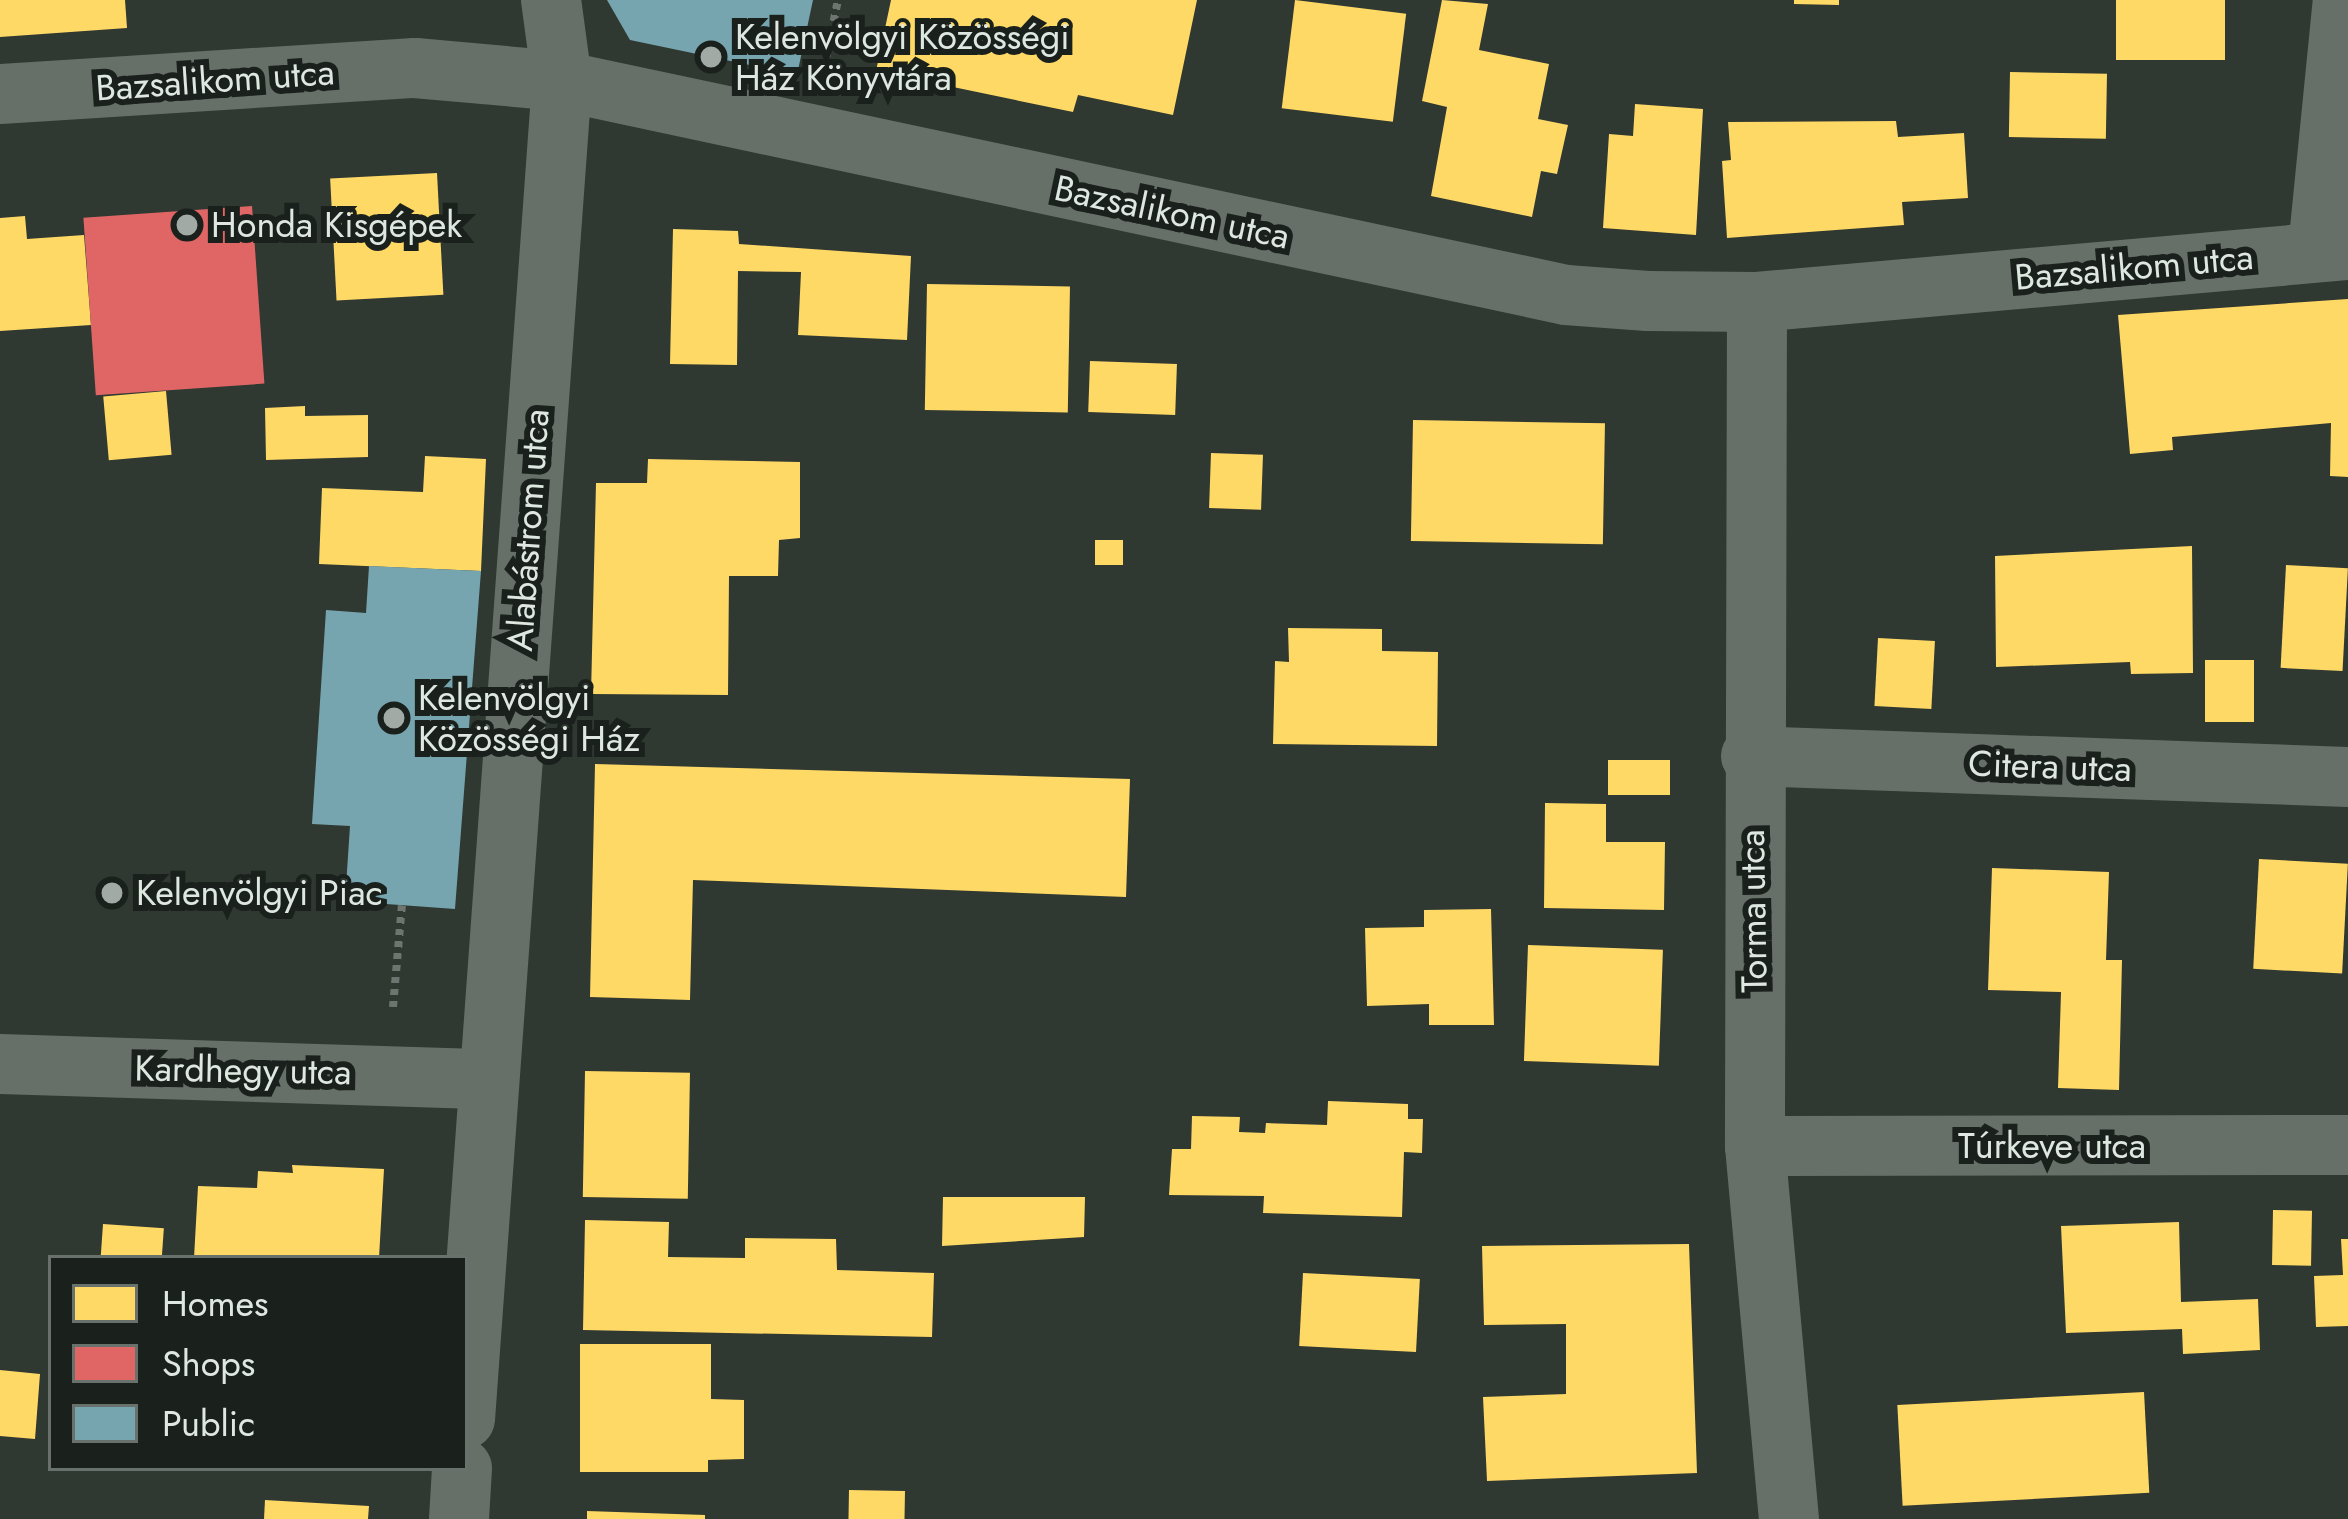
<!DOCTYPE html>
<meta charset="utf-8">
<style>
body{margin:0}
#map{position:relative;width:2348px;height:1519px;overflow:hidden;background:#303832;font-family:Jost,sans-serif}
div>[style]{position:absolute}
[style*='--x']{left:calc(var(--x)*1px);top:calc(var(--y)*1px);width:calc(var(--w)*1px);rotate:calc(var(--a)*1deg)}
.homes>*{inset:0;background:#ffd966;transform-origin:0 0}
.shops>*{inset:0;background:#e06666;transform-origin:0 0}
.public>*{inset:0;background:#76a5af}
.path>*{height:8px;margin-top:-4px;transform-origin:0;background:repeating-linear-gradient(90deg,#6e746f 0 6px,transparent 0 12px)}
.street>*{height:60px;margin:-30px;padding:0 30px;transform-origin:30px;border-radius:30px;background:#676f69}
.dots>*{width:33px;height:33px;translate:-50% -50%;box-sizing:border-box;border:6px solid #1a211c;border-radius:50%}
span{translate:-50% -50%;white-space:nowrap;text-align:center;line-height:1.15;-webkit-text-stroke:12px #1a211c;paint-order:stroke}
.poi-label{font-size:36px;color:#dee8e1}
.left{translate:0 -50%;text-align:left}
.street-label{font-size:36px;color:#dee8e1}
.legend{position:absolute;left:48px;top:1255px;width:420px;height:216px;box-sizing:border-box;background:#1a211c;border:3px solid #68716b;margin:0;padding:15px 21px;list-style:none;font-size:36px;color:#dee8e1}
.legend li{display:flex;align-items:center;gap:24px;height:60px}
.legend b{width:60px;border:3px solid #68716b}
</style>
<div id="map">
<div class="homes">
<i style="clip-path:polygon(0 0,125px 0,127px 28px,0 37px)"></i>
<i style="clip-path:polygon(891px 0,1197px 0,1173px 115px,1078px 95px,1073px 112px,876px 71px)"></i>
<i style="left:1295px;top:0;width:112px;height:109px;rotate:7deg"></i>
<i style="clip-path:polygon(1442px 0,1488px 4px,1479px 50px,1549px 64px,1538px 119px,1568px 125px,1557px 174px,1541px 171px,1532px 217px,1431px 196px,1447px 107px,1422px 101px)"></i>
<i style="clip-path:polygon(1794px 0,1839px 0,1839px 5px,1794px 4px)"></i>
<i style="left:2116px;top:0;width:109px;height:60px"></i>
<i style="left:2010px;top:72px;width:97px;height:65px;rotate:1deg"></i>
<i style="clip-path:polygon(1635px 104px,1703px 109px,1696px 235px,1603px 228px,1609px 134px,1633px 136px)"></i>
<i style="clip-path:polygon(1896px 121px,1898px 137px,1964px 133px,1968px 198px,1902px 202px,1904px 225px,1727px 238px,1722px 161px,1731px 160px,1728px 122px)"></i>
<i style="left:437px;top:173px;width:122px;height:107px;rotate:87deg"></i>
<i style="clip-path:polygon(25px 216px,27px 239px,84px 235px,91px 325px,0 331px,0 218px)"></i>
<i style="clip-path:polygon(673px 229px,738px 231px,739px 244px,911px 256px,907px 340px,798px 335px,801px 272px,738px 271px,737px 365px,670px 364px)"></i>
<i style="left:927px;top:284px;width:143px;height:126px;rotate:1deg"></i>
<i style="clip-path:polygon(2348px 299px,2348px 477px,2330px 476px,2331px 423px,2172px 437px,2173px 450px,2130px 454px,2118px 315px)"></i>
<i style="left:1090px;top:361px;width:87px;height:51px;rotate:2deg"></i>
<i style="left:166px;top:391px;width:64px;height:63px;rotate:85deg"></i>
<i style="clip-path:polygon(305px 406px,305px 416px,368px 415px,368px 457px,266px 460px,265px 408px)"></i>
<i style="left:1413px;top:420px;width:192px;height:121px;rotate:1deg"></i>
<i style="left:1211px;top:453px;width:52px;height:55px;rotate:2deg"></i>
<i style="clip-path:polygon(425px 456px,486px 459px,481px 571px,319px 564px,322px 488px,423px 492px)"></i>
<i style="clip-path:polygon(648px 459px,800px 462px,800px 538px,779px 540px,778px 576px,729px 576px,728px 695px,591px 694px,596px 483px,647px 483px)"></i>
<i style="left:1095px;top:540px;width:28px;height:25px"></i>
<i style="clip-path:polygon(2192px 546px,2193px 673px,2131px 674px,2130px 662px,1996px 667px,1995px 556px)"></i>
<i style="left:2286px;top:565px;width:62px;height:103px;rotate:3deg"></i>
<i style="clip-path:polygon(1288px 628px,1382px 629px,1382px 651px,1438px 652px,1437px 746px,1273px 744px,1275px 661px,1289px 662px)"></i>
<i style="left:1878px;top:638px;width:57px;height:68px;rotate:3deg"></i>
<i style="left:2205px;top:660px;width:49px;height:62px"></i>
<i style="left:1670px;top:760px;width:35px;height:62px;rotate:90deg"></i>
<i style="clip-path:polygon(595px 764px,1130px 779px,1126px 897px,693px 880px,690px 1000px,590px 997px)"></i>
<i style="clip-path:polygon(1545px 803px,1606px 804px,1606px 842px,1665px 842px,1664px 910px,1544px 908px)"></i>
<i style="left:2259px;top:859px;width:89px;height:110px;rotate:3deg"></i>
<i style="clip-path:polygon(1992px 868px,2109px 872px,2106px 960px,2122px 960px,2119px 1090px,2058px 1088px,2061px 992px,1988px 990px)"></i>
<i style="clip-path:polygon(1491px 909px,1494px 1025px,1429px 1025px,1429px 1004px,1367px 1006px,1365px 928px,1424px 927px,1424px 910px)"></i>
<i style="left:1528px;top:945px;width:135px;height:116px;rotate:2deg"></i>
<i style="left:585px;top:1071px;width:105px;height:126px;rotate:1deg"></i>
<i style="clip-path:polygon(1328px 1101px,1408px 1104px,1408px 1119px,1423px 1119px,1422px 1153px,1404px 1152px,1402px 1217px,1263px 1213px,1264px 1196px,1169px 1195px,1172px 1149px,1191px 1149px,1192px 1116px,1240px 1117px,1239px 1132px,1265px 1133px,1266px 1123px,1327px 1125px)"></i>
<i style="clip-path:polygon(292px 1165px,384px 1169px,379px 1258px,194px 1258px,198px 1186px,257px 1188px,258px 1171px,293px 1173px)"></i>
<i style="clip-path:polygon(943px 1197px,1085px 1197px,1084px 1237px,942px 1246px)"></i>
<i style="left:2273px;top:1210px;width:39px;height:55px;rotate:1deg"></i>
<i style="clip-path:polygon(585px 1220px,669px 1222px,668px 1257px,745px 1258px,745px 1238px,836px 1239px,837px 1270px,934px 1273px,932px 1337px,583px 1330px)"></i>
<i style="clip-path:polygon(2179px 1222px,2181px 1302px,2258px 1299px,2260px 1350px,2183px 1354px,2182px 1329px,2066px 1333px,2061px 1226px)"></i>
<i style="left:103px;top:1224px;width:61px;height:34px;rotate:4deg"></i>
<i style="clip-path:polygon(2341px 1239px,2348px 1239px,2348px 1326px,2316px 1327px,2314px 1276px,2343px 1275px)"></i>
<i style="clip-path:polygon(1689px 1244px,1697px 1473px,1487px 1481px,1483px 1397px,1566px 1394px,1566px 1324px,1484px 1325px,1482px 1246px)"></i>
<i style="left:1303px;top:1273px;width:117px;height:73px;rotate:3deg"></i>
<i style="clip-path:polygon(580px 1344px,711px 1344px,711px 1399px,744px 1400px,744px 1459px,708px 1460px,708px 1472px,580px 1472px)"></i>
<i style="clip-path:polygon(0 1370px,40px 1374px,35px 1439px,0 1436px)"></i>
<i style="left:2144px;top:1392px;width:101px;height:247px;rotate:87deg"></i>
<i style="left:849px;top:1490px;width:56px;height:29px;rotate:1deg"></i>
<i style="clip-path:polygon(265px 1500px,369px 1506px,368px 1519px,264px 1519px)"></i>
<i style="clip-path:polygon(587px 1511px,705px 1515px,705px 1519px,587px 1519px)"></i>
</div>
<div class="shops">
<i style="left:252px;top:206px;width:178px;height:169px;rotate:86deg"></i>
</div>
<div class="public">
<i style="clip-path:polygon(607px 0,813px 0,797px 75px,630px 40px)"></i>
<i style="clip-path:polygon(369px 566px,481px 571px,455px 909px,345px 901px,350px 826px,312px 824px,326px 610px,366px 613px)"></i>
</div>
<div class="path">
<i style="--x:824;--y:68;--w:69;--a:-78.4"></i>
<i style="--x:393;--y:1007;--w:102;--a:-85"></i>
</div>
<div class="street">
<i style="--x:0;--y:94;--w:416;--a:-3.6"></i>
<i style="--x:415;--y:68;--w:148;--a:5.1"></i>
<i style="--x:562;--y:81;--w:1027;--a:12.03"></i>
<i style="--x:1566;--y:295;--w:82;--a:4.2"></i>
<i style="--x:1648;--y:301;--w:109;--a:0.5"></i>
<i style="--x:1757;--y:302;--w:593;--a:-5.03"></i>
<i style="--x:2318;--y:249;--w:250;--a:-84.3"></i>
<i style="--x:1757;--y:302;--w:844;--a:90.14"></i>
<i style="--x:1755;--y:1146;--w:375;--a:84.8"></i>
<i style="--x:1751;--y:756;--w:597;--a:2.01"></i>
<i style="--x:0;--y:1064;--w:486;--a:1.8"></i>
<i style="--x:1755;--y:1146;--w:593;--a:-0.1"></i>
<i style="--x:465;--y:1419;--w:1342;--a:-85.85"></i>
<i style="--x:562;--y:81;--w:82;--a:-97.7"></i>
<i style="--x:459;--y:1519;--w:51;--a:-86.6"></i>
</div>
<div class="dots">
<i style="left:711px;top:57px;background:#a1aaa4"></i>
<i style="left:187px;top:225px;background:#a1aaa4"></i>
<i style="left:394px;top:718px;background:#a1aaa4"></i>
<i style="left:112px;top:893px;background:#a1aaa4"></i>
</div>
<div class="poi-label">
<span class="left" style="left:735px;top:57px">Kelenvölgyi Közösségi<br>Ház Könyvtára</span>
<span class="left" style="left:211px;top:225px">Honda Kisgépek</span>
<span class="left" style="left:418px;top:718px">Kelenvölgyi<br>Közösségi Ház</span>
<span class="left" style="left:136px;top:893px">Kelenvölgyi Piac</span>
</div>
<div class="street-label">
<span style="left:215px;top:80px;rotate:-4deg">Bazsalikom utca</span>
<span style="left:1172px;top:212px;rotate:12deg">Bazsalikom utca</span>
<span style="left:2134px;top:267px;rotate:-5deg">Bazsalikom utca</span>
<span style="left:528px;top:530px;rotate:-86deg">Alabástrom utca</span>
<span style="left:2050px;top:766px;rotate:2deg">Citera utca</span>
<span style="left:1753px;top:911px;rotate:-91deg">Torma utca</span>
<span style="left:243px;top:1070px;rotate:1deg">Kardhegy utca</span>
<span style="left:2052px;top:1146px">Túrkeve utca</span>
</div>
<ul class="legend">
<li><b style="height:33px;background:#ffd966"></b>Homes</li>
<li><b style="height:33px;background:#e06666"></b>Shops</li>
<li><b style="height:33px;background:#76a5af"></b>Public</li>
</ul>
</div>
